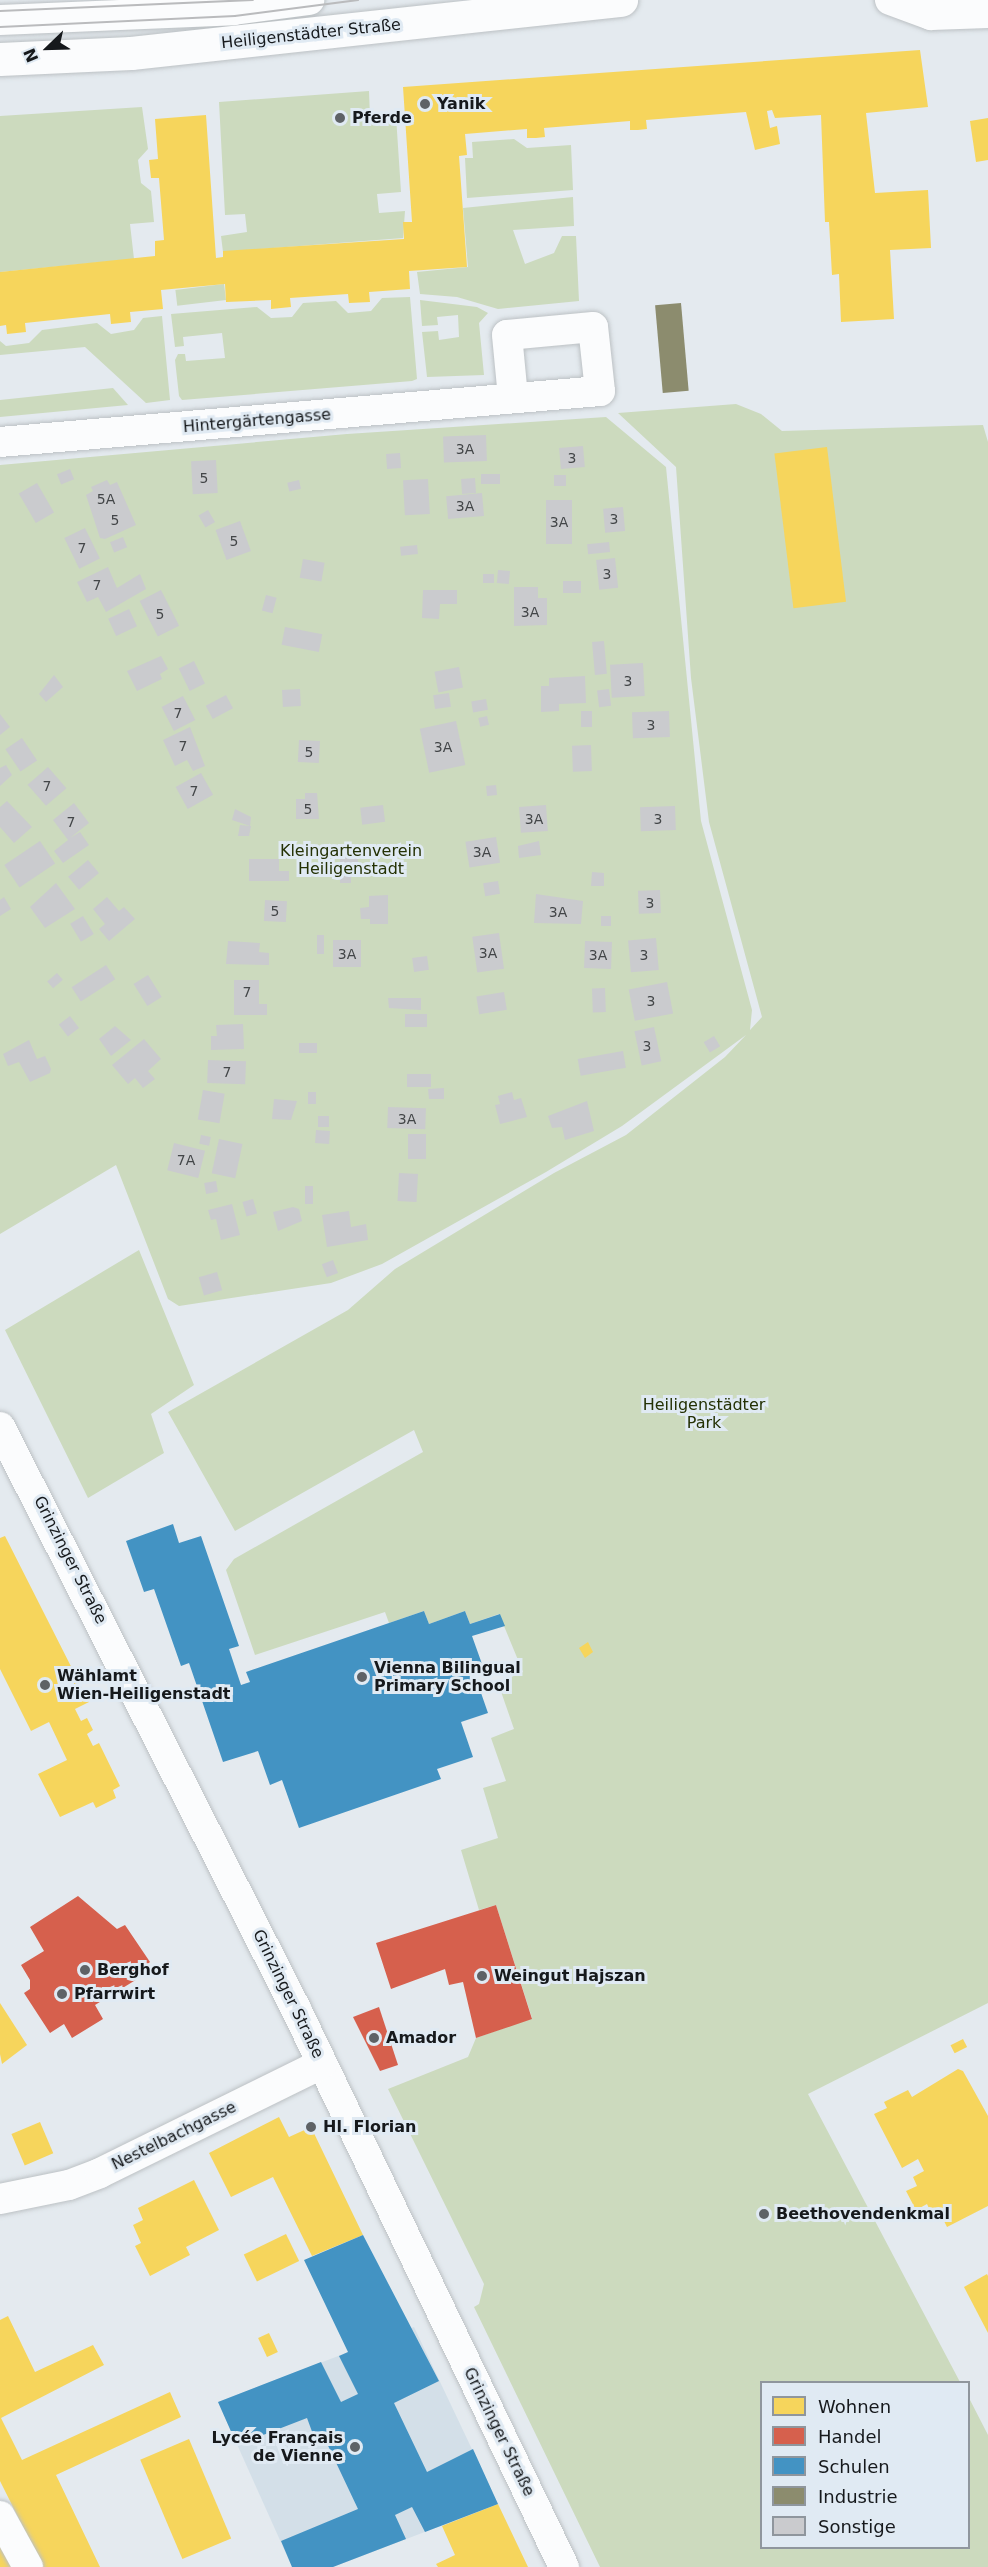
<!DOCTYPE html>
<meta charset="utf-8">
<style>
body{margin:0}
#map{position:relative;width:988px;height:2567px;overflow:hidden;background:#e4eaef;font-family:"DejaVu Sans",sans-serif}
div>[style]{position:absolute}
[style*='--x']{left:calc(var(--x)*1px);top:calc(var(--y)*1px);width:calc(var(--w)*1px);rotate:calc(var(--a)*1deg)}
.built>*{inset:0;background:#d3dfe8}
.green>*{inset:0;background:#ccdabe;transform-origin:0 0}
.homes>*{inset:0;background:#f6d55c;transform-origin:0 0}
.shops>*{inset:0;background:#d6604d}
.schools>*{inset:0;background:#4393c3}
.industry>*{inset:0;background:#8c8c6e;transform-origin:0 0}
.building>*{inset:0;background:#cacbce;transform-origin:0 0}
.roads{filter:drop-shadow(0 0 2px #bcc1c4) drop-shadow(0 0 2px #bcc1c4)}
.minor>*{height:30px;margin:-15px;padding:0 15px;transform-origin:15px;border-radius:15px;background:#fbfcfd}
.major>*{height:33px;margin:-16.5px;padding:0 16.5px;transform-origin:16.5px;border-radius:16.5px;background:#fbfcfd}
.tram>*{height:1.5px;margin:-0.75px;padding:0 0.75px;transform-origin:0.75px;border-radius:0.75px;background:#babbbd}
.dots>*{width:16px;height:16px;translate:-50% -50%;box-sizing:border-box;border:3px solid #e0eaf3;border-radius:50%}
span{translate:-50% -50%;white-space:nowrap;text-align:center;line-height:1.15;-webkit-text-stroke:6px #e0eaf3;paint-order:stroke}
.number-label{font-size:14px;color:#434648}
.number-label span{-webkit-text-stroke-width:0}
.street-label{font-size:16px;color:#16191c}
.poi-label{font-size:16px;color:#16191c;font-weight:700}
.left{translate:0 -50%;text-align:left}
.right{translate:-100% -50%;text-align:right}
.park-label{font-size:16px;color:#243104}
.legend{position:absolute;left:760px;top:2381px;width:210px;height:168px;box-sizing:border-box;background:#e0eaf3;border:2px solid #8f969d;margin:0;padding:8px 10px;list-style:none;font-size:18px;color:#16191c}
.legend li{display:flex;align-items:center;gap:12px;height:30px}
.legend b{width:30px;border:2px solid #8f969d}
.north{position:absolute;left:18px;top:18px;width:60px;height:60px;-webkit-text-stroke:4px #e0eaf3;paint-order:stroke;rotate:247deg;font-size:16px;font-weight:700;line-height:24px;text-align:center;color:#16191c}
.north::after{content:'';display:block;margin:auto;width:21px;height:27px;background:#16191c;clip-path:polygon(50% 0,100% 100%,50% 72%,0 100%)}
</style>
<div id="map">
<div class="built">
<i style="clip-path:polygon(414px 2327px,498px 2504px,333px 2567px,292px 2567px,218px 2402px)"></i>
</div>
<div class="green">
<i style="clip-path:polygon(369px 91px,370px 118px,396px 116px,401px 192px,377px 194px,379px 213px,405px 211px,403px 238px,223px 252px,221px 236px,247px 232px,245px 214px,225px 215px,219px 102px)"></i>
<i style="clip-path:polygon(142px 107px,148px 149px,138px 160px,141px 183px,151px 191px,154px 222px,130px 224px,134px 259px,0 272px,0 116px)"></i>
<i style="clip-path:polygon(514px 139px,527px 148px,571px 145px,573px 190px,467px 198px,465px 158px,473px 158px,472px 142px)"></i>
<i style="clip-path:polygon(573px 197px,574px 226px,513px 230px,525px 264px,554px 253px,562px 236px,576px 236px,579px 301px,498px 309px,457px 297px,420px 294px,417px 272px,468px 267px,463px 208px)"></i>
<i style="left:224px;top:284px;width:16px;height:49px;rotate:83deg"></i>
<i style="clip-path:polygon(410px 297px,417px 379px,412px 381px,182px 400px,179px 396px,175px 360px,178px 354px,185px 354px,186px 361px,225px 358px,222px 333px,183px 337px,184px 346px,175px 347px,171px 314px,257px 307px,271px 318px,292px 317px,303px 303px,336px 301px,348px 313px,371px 311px,382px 298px)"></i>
<i style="clip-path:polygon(420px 300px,477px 307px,488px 313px,479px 323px,484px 375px,427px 377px,422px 332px,438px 331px,439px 340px,459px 337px,458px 315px,437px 317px,438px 325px,422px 326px)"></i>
<i style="clip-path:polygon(162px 316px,170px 400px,146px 403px,85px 347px,0 355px,0 341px,6px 346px,29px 343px,42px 330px,97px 323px,111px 334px,134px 330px,143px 318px)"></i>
<i style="clip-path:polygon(113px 388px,128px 405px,0 417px,0 400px)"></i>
<i style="clip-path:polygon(736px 404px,761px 414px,782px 431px,983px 425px,988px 442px,988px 2003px,808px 2094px,960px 2382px,762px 2382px,762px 2548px,968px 2548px,969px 2398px,988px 2435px,988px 2567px,600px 2567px,474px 2307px,479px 2304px,484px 2284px,388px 2089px,468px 2057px,476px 2038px,532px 2018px,496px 1905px,479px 1910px,461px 1850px,498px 1838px,483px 1788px,506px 1781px,491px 1738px,514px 1729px,498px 1683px,523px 1672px,499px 1614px,470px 1624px,465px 1611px,429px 1624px,424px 1611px,389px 1623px,385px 1612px,255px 1655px,226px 1570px,234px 1559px,423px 1452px,414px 1430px,235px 1531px,168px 1412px,348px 1310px,395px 1269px,554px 1173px,626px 1135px,725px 1057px,746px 1035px,622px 1126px,546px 1172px,382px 1264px,331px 1283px,179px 1306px,168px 1299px,116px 1165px,0 1234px,0 465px,347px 434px,606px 417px,666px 467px,701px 821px,752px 1010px,750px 1030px,762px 1017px,709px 822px,691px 678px,676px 467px,618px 413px)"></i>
<i style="clip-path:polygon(139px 1250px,194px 1385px,151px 1414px,164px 1453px,88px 1498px,5px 1330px)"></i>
</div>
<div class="homes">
<i style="clip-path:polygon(920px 50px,928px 107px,866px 113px,875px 193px,928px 190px,931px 248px,890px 250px,894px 319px,841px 322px,839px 274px,832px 275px,829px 222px,825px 222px,821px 115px,775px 118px,772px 110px,767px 111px,770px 128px,777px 126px,780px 144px,755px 150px,746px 112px,646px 120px,647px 129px,638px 130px,630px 130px,630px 121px,544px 128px,545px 137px,536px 138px,527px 138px,527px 129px,465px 134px,467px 155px,459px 156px,467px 267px,409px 271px,410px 289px,369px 292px,370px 302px,349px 303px,348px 294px,290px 298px,291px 307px,271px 309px,271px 300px,226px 302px,225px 284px,161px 290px,163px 309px,130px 312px,131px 322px,111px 324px,110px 314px,25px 323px,26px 332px,7px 334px,6px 325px,0 326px,0 272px,155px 256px,155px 241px,164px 240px,159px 178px,151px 178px,149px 160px,158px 159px,155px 119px,206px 115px,216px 258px,223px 257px,223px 251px,404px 239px,403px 222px,412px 222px,403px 87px)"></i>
<i style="clip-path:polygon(988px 118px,988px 160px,976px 162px,970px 121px)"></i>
<i style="left:827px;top:447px;width:156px;height:53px;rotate:83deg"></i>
<i style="clip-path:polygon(5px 1536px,89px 1702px,75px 1709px,81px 1721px,87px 1718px,93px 1730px,87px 1734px,93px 1746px,99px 1743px,120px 1786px,113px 1790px,116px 1798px,96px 1808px,93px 1802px,60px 1817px,38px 1774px,67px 1760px,49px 1722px,31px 1731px,0 1669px,0 1538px)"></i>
<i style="clip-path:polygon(588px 1642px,593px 1652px,585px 1658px,579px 1648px)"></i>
<i style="clip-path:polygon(0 2003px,27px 2045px,2px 2064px,0 2054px)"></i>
<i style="left:963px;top:2039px;width:9px;height:14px;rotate:63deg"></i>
<i style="clip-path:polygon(958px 2069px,963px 2071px,988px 2116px,988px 2206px,947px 2227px,939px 2211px,932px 2215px,927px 2204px,916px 2210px,906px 2191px,917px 2186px,913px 2177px,924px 2171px,918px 2159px,902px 2168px,874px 2114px,887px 2108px,884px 2102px,908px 2090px,912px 2097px)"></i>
<i style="clip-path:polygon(279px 2117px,289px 2137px,311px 2127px,363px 2235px,312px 2256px,273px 2177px,231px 2197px,209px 2153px)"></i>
<i style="left:40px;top:2122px;width:34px;height:31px;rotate:67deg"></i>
<i style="clip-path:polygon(194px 2180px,219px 2230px,186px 2247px,190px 2255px,150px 2276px,135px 2246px,141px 2243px,133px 2225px,143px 2220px,138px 2208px)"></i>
<i style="left:286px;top:2234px;width:30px;height:47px;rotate:64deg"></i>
<i style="clip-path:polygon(987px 2274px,988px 2276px,988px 2333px,964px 2287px)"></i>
<i style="clip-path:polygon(8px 2316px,35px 2372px,93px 2345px,104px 2365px,1px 2418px,22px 2460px,170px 2392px,181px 2417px,56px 2475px,100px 2567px,43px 2567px,0 2481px,0 2320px)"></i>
<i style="left:269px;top:2333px;width:21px;height:12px;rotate:65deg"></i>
<i style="left:189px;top:2439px;width:108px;height:53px;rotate:67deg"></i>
<i style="clip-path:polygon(498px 2504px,528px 2567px,438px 2567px,436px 2564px,455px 2555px,442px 2526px)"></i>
<i style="clip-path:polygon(0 2540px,20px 2567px,0 2567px)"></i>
</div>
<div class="shops">
<i style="clip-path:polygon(78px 1896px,117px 1929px,125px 1925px,150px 1962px,144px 1967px,147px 1973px,95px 2005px,103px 2019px,72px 2038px,64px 2024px,50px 2033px,24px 1993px,30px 1989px,30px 1980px,21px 1965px,44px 1951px,30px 1927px)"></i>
<i style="clip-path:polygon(496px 1905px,532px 2019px,476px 2038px,463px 1982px,449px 1985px,445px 1969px,391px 1989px,376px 1943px)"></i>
<i style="clip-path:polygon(379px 2007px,398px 2065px,380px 2071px,353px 2017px)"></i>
</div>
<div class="schools">
<i style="clip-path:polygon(173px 1524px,179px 1543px,201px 1536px,239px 1646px,229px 1649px,241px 1685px,250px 1682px,246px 1672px,424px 1611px,429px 1624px,465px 1611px,470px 1624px,500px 1614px,505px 1626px,472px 1636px,482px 1664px,472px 1667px,488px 1713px,461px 1722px,473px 1757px,437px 1769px,441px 1779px,299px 1828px,282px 1780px,270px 1785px,258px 1751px,223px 1762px,189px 1663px,181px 1666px,154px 1589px,144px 1592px,126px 1541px)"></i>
<i style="clip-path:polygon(363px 2235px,439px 2381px,394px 2403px,427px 2472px,473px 2449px,498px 2504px,425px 2532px,412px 2507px,395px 2515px,406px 2539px,333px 2567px,292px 2567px,281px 2541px,358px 2509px,322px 2433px,314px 2437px,307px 2418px,237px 2445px,218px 2402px,321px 2362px,341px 2402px,358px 2394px,339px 2356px,348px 2352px,304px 2260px)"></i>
</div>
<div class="industry">
<i style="left:681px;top:303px;width:88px;height:26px;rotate:85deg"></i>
</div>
<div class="building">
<i style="left:486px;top:435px;width:26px;height:43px;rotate:88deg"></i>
<i style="left:583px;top:446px;width:21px;height:24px;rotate:85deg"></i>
<i style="left:400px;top:453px;width:15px;height:14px;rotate:86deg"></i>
<i style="left:216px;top:460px;width:33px;height:25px;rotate:87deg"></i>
<i style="left:70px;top:469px;width:11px;height:14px;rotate:68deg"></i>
<i style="left:500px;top:474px;width:10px;height:19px;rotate:90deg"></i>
<i style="left:554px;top:475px;width:12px;height:11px"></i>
<i style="left:475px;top:478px;width:15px;height:14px;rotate:86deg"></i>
<i style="left:428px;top:479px;width:35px;height:25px;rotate:87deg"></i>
<i style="clip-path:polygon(107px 480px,110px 485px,117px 482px,136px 525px,105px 539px,100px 538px,86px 495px,93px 491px,91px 487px)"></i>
<i style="left:299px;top:480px;width:9px;height:12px;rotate:77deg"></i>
<i style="left:37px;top:483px;width:34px;height:21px;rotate:60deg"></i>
<i style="left:482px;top:493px;width:23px;height:36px;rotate:85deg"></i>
<i style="left:546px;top:500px;width:26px;height:44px"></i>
<i style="left:623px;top:507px;width:24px;height:20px;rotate:85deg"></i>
<i style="left:208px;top:510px;width:14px;height:11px;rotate:60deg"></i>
<i style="left:240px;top:521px;width:32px;height:26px;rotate:70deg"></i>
<i style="left:85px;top:528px;width:34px;height:23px;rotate:64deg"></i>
<i style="left:123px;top:537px;width:11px;height:14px;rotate:68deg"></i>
<i style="left:609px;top:542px;width:10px;height:22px;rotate:84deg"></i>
<i style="left:417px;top:545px;width:9px;height:17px;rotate:84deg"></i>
<i style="left:615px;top:558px;width:30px;height:19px;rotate:84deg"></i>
<i style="left:303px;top:559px;width:22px;height:19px;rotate:10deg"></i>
<i style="clip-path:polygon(108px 567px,117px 588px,140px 574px,146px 589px,106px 612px,98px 597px,87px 602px,77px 582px)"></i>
<i style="left:498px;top:570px;width:12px;height:13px;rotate:5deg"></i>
<i style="left:483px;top:574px;width:11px;height:9px"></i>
<i style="left:563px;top:581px;width:18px;height:12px"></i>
<i style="clip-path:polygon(514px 587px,538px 587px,538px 598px,547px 598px,547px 625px,514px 626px)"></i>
<i style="left:161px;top:590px;width:40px;height:24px;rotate:63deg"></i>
<i style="clip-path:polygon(423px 590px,457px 590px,457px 604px,440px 604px,439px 619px,422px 618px)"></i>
<i style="left:266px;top:595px;width:11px;height:16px;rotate:15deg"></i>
<i style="left:129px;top:609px;width:19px;height:23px;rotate:65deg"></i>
<i style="left:285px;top:627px;width:38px;height:18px;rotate:11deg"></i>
<i style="left:604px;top:641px;width:33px;height:12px;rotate:85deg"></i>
<i style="clip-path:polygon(161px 656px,168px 669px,160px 674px,162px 679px,137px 691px,127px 671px)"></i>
<i style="left:194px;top:661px;width:25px;height:17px;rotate:64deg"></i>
<i style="left:643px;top:663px;width:33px;height:33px;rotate:87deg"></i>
<i style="left:459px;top:667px;width:21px;height:25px;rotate:79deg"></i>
<i style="clip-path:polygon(54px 675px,63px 687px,46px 702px,39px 694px)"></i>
<i style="clip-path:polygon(585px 676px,586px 703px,559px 704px,559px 711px,541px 712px,541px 686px,549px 686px,549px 678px)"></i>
<i style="left:300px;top:689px;width:17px;height:18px;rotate:87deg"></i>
<i style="left:609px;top:689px;width:17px;height:12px;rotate:83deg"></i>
<i style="left:449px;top:693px;width:14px;height:16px;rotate:82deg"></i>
<i style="left:226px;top:695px;width:15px;height:23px;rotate:62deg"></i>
<i style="left:183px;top:696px;width:27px;height:24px;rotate:63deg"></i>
<i style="left:486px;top:699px;width:11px;height:15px;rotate:80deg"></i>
<i style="left:581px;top:711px;width:11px;height:16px"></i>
<i style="left:669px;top:711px;width:26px;height:37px;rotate:88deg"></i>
<i style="clip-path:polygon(0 714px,10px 727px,0 735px)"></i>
<i style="left:487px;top:716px;width:9px;height:9px;rotate:77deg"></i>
<i style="left:456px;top:721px;width:45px;height:37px;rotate:78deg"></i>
<i style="clip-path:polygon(190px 727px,205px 766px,193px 771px,187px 760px,175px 766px,163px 740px)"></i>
<i style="left:22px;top:738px;width:27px;height:20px;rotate:56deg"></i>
<i style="left:299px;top:740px;width:21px;height:22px;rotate:3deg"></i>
<i style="left:591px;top:745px;width:26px;height:19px;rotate:88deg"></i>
<i style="clip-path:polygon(6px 765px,12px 775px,0 786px,0 768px)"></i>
<i style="left:48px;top:767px;width:28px;height:27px;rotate:49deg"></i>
<i style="left:201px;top:773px;width:25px;height:29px;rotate:61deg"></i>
<i style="left:496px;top:785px;width:10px;height:10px;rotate:84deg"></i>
<i style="clip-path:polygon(305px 793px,317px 793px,319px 819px,296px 819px,296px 799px,305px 799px)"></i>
<i style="clip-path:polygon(7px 801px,32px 827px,14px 843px,0 827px,0 807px)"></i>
<i style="clip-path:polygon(74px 803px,89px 823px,70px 838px,80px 832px,89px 845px,63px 863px,54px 851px,68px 840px,53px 820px)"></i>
<i style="left:383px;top:805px;width:17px;height:23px;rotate:83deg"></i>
<i style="left:546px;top:805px;width:26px;height:27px;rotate:86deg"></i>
<i style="left:675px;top:806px;width:24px;height:35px;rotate:88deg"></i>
<i style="clip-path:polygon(235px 809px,251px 817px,250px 826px,232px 820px)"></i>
<i style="clip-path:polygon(240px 825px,251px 826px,249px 836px,238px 836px)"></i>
<i style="left:496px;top:837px;width:26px;height:31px;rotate:81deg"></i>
<i style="left:40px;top:841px;width:27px;height:43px;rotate:56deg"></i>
<i style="clip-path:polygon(539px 841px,541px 855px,519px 858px,518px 846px)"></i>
<i style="clip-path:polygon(340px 847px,358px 847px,358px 876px,351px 876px,351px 883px,340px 883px)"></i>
<i style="clip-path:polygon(249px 859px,279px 859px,279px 871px,289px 871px,289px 881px,249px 881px)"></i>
<i style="left:88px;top:860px;width:17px;height:26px;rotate:50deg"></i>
<i style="clip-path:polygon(592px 872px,604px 873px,604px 886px,591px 886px)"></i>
<i style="left:498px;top:881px;width:13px;height:15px;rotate:81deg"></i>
<i style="clip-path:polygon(56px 883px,75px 909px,45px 928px,30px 907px)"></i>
<i style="left:660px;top:890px;width:23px;height:22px;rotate:88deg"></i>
<i style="clip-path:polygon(536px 894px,583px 901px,581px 924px,534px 923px)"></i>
<i style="clip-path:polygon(388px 895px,388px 924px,370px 924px,370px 919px,361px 919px,360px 908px,369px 907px,369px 896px)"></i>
<i style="clip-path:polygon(4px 897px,11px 909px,0 916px,0 900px)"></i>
<i style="clip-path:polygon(107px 897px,119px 911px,124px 907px,135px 919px,109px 941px,99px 929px,105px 924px,93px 909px)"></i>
<i style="left:265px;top:900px;width:22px;height:21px;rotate:3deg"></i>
<i style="left:83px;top:916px;width:21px;height:15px;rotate:59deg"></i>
<i style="left:601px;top:916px;width:10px;height:10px"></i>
<i style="left:499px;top:933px;width:36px;height:27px;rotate:82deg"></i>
<i style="left:317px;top:935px;width:7px;height:19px"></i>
<i style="left:656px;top:938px;width:32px;height:28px;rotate:85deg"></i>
<i style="left:333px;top:940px;width:28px;height:27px"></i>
<i style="clip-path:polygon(228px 941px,260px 943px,259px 952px,269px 953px,269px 965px,226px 964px)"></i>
<i style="left:585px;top:941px;width:27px;height:27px;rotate:2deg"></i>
<i style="left:427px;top:956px;width:14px;height:15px;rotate:82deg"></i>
<i style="left:106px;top:965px;width:17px;height:41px;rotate:57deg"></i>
<i style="left:57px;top:973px;width:9px;height:13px;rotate:49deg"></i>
<i style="left:148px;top:975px;width:26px;height:17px;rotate:58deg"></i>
<i style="clip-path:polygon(234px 980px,259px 980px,259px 1004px,267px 1004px,267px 1015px,234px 1015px)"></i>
<i style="left:667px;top:982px;width:32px;height:39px;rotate:79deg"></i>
<i style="left:605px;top:988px;width:24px;height:13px;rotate:88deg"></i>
<i style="left:504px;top:992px;width:18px;height:28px;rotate:81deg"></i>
<i style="clip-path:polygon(388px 998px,421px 998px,421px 1010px,389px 1008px)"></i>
<i style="left:405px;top:1014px;width:22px;height:13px"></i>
<i style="left:70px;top:1016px;width:15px;height:14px;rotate:53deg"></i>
<i style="clip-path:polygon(243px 1024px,244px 1049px,211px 1050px,211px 1036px,217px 1036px,216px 1025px)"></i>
<i style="clip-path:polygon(115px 1026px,131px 1040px,111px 1056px,99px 1039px)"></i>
<i style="left:654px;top:1027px;width:35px;height:20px;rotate:78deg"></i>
<i style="left:714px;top:1036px;width:12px;height:12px;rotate:59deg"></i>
<i style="clip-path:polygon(144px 1039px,161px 1059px,148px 1071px,155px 1079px,143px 1088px,135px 1078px,128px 1084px,112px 1065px)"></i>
<i style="clip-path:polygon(29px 1040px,37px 1059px,45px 1056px,51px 1069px,50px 1073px,30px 1082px,19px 1062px,8px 1066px,3px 1054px)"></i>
<i style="left:299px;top:1043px;width:18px;height:10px"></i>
<i style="left:623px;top:1051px;width:17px;height:46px;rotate:80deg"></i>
<i style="left:208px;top:1060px;width:38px;height:23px;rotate:2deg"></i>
<i style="left:407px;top:1074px;width:24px;height:13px"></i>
<i style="clip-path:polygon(444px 1088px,444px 1099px,429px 1099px,428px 1089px)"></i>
<i style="left:203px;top:1090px;width:22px;height:30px;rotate:10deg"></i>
<i style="left:308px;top:1092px;width:8px;height:12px"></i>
<i style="clip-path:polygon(512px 1092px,514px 1100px,521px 1098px,527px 1117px,500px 1124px,495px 1105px,500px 1104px,498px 1096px)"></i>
<i style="clip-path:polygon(274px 1099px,297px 1101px,291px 1120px,272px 1119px)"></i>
<i style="clip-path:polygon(587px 1101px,594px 1131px,565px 1140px,562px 1127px,552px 1128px,548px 1116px)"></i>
<i style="left:388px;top:1107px;width:38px;height:21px;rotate:2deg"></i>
<i style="left:318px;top:1116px;width:11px;height:11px"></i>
<i style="left:316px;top:1130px;width:14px;height:13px;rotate:4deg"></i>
<i style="left:408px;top:1134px;width:18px;height:25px"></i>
<i style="left:201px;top:1135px;width:10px;height:9px;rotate:11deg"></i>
<i style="left:219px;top:1139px;width:24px;height:35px;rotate:12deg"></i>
<i style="left:174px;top:1143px;width:32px;height:28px;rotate:14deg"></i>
<i style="left:399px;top:1173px;width:19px;height:28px;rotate:3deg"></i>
<i style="left:216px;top:1181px;width:11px;height:12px;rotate:80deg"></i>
<i style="left:305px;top:1186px;width:8px;height:18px"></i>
<i style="left:253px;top:1199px;width:15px;height:11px;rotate:74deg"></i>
<i style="clip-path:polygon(232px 1204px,240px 1235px,221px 1240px,216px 1219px,211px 1220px,208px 1210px)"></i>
<i style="clip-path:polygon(293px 1207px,299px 1209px,302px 1221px,278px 1231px,273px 1212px)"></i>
<i style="clip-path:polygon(349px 1211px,351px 1227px,366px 1224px,368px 1240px,327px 1247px,322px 1215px)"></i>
<i style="left:333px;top:1260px;width:14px;height:12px;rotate:69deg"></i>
<i style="left:217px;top:1272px;width:19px;height:19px;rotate:74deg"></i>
</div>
<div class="roads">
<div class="minor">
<i style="--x:890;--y:0;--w:44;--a:20.1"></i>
<i style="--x:931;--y:15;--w:57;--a:-2"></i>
<i style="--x:0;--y:20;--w:234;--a:-2.4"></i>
<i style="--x:234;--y:10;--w:76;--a:-7.6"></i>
<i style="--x:0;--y:442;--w:602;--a:-4.86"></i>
<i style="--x:600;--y:391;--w:64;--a:-96.2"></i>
<i style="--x:593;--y:327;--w:86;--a:174.7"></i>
<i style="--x:507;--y:335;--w:62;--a:84.5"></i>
<i style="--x:0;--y:1427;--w:653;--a:63.04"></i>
<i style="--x:296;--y:2009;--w:619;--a:64.35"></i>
<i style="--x:0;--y:2199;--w:70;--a:-11.5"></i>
<i style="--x:69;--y:2185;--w:33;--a:-21"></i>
<i style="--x:100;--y:2173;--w:247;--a:-26.2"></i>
<i style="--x:0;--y:2516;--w:58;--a:61.2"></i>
</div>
<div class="major">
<i style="--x:0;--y:59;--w:131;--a:-2.6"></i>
<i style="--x:131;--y:53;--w:493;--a:-6.2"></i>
</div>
</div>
<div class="tram">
<i style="--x:0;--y:11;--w:253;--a:-2.5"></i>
<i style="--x:0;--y:27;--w:235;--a:-2.7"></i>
<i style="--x:235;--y:16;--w:124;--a:-7.4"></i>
</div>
<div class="dots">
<i style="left:425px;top:104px;background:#5e6266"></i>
<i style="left:340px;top:118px;background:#5e6266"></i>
<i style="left:362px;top:1677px;background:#5e6266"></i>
<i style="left:45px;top:1685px;background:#5e6266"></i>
<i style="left:85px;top:1970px;background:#5e6266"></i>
<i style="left:482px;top:1976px;background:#5e6266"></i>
<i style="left:62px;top:1994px;background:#5e6266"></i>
<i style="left:374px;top:2038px;background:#5e6266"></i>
<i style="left:311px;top:2127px;background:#5e6266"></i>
<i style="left:764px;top:2214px;background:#5e6266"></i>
<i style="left:355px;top:2447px;background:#5e6266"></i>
</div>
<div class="number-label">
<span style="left:465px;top:449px">3A</span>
<span style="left:572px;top:458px">3</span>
<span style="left:204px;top:478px">5</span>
<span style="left:106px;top:499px">5A</span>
<span style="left:465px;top:506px">3A</span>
<span style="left:614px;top:519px">3</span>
<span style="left:115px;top:520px">5</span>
<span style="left:559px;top:522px">3A</span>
<span style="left:234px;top:541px">5</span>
<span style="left:82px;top:548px">7</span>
<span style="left:607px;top:574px">3</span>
<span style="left:97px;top:585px">7</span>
<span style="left:530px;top:612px">3A</span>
<span style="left:160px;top:614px">5</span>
<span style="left:628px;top:681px">3</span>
<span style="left:178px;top:713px">7</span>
<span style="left:651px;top:725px">3</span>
<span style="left:183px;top:746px">7</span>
<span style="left:443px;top:747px">3A</span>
<span style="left:309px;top:752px">5</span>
<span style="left:47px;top:786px">7</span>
<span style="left:194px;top:791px">7</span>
<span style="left:308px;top:809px">5</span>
<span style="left:534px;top:819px">3A</span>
<span style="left:658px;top:819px">3</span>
<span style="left:71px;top:822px">7</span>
<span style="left:482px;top:852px">3A</span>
<span style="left:650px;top:903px">3</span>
<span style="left:275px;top:911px">5</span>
<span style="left:558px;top:912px">3A</span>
<span style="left:488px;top:953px">3A</span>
<span style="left:347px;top:954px">3A</span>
<span style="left:598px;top:955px">3A</span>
<span style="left:644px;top:955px">3</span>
<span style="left:247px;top:992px">7</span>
<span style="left:651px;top:1001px">3</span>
<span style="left:647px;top:1046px">3</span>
<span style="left:227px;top:1072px">7</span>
<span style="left:407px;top:1119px">3A</span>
<span style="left:186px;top:1160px">7A</span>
</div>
<div class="street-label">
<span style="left:311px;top:34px;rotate:-6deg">Heiligenstädter Straße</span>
<span style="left:257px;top:421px;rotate:-5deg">Hintergärtengasse</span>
<span style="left:70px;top:1560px;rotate:63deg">Grinzinger Straße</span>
<span style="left:288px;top:1994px;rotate:64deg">Grinzinger Straße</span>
<span style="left:174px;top:2136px;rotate:-26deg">Nestelbachgasse</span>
<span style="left:499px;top:2432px;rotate:64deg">Grinzinger Straße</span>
</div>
<div class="poi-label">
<span class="left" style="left:437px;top:104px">Yanik</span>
<span class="left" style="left:352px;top:118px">Pferde</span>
<span class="left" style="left:374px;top:1677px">Vienna Bilingual<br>Primary School</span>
<span class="left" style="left:57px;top:1685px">Wählamt<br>Wien-Heiligenstadt</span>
<span class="left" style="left:97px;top:1970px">Berghof</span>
<span class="left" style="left:494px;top:1976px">Weingut Hajszan</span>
<span class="left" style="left:74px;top:1994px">Pfarrwirt</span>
<span class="left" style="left:386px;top:2038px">Amador</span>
<span class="left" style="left:323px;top:2127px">Hl. Florian</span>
<span class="left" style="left:776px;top:2214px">Beethovendenkmal</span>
<span class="right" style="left:343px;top:2447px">Lycée Français<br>de Vienne</span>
</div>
<div class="park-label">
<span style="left:351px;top:860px">Kleingartenverein<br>Heiligenstadt</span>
<span style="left:704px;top:1414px">Heiligenstädter<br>Park</span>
</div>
<ul class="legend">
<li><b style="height:16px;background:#f6d55c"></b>Wohnen</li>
<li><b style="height:16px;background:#d6604d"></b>Handel</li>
<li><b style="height:16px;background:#4393c3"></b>Schulen</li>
<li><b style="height:16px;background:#8c8c6e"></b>Industrie</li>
<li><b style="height:16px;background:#cacbce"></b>Sonstige</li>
</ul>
<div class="north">N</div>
</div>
